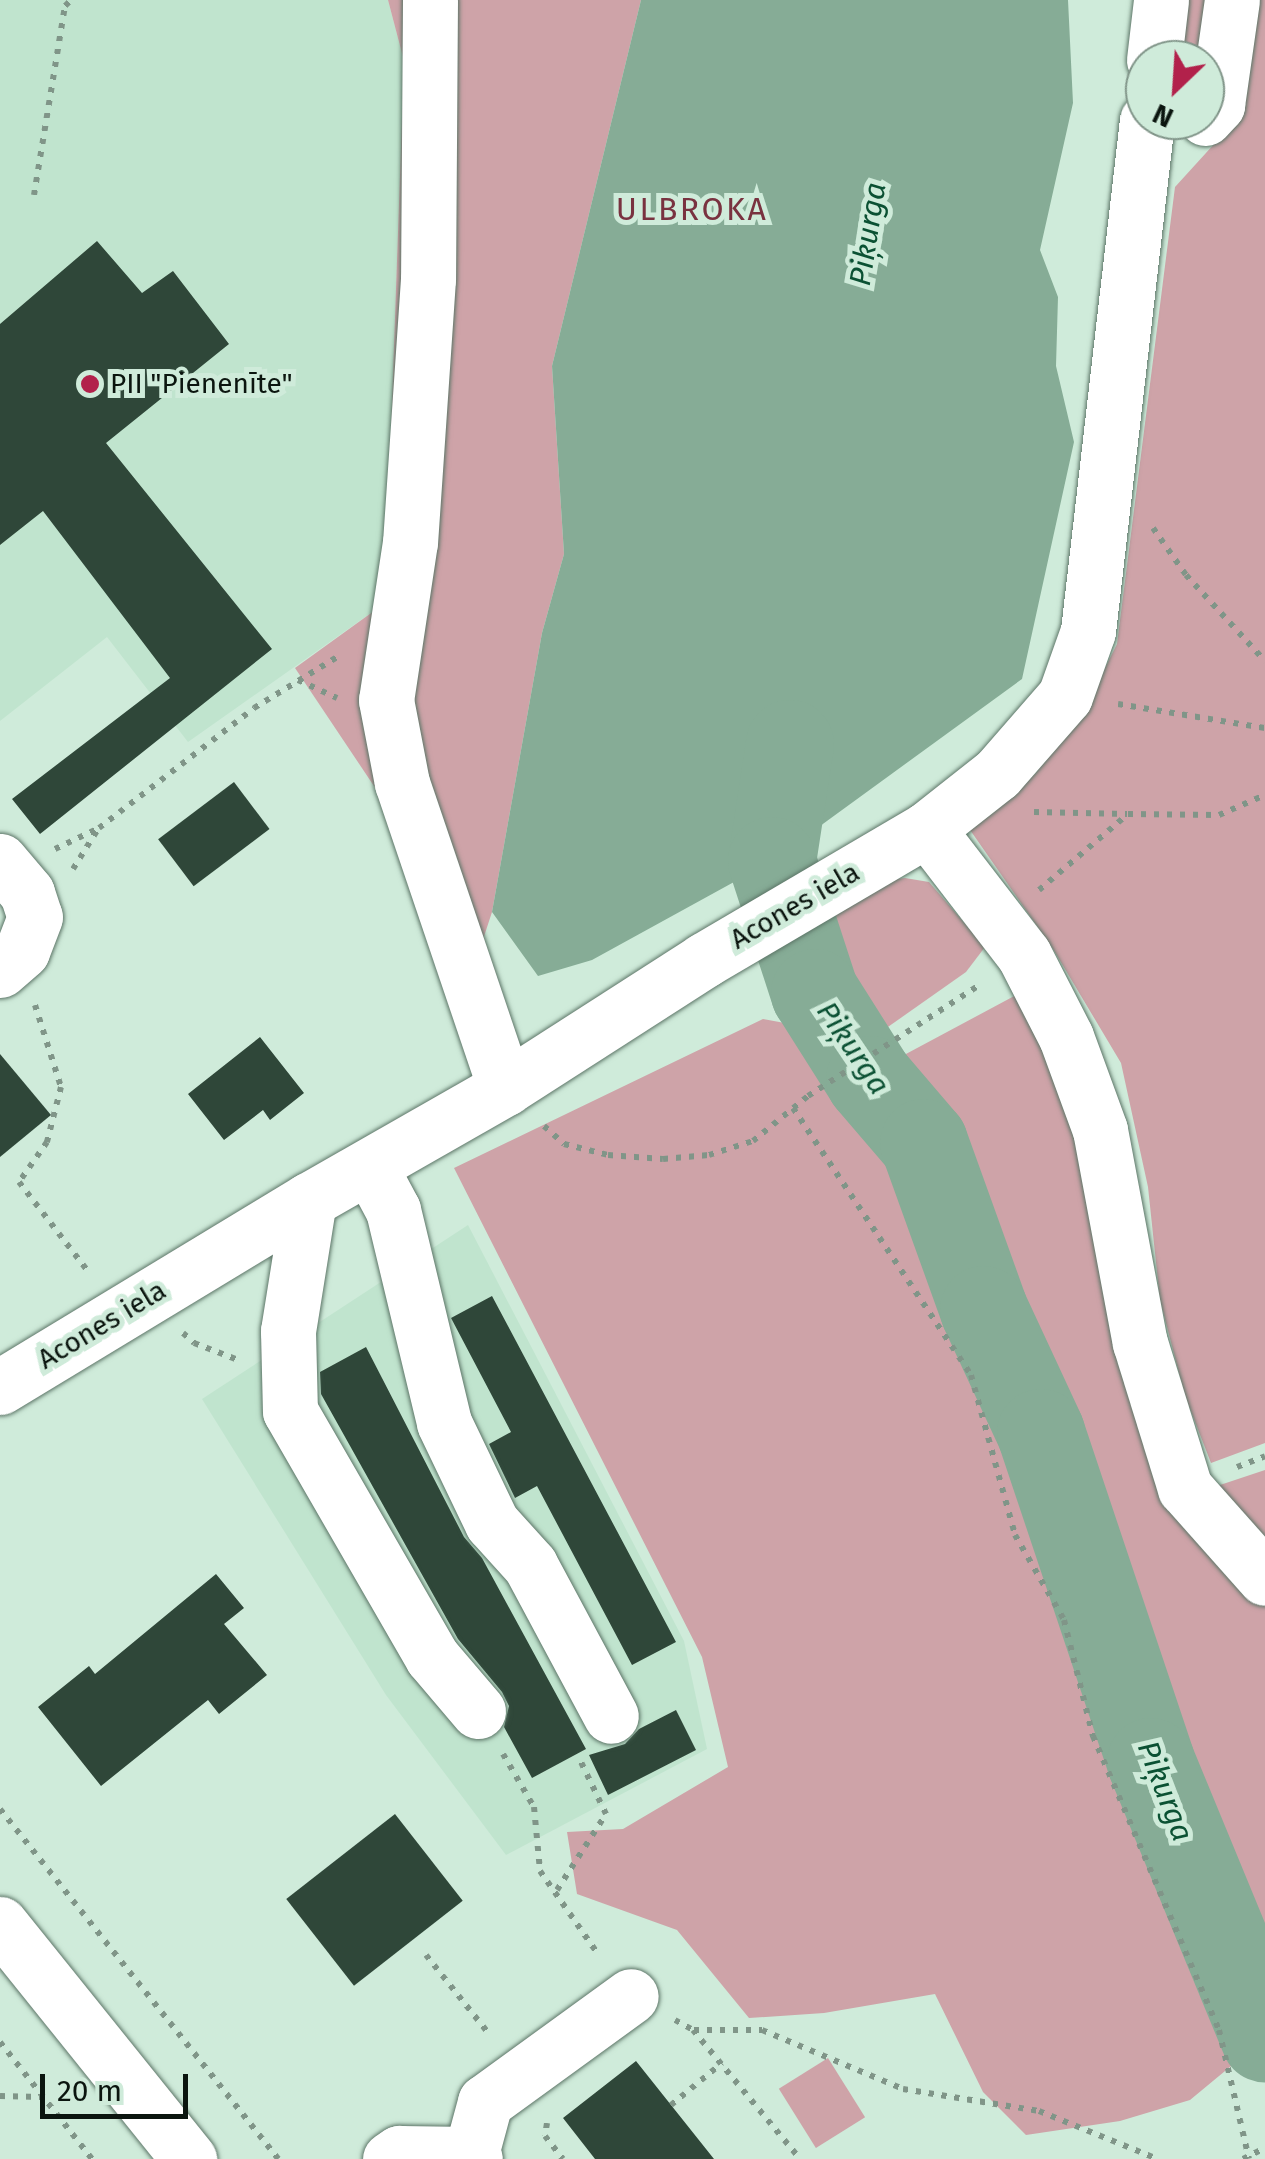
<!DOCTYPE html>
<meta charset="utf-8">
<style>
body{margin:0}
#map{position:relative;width:1265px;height:2159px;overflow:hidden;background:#cfebda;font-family:"Fira Sans",sans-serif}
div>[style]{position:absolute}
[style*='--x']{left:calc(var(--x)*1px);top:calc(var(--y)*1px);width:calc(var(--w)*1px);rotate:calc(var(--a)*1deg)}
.built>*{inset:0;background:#c0e4ce}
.green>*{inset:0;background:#cea3a8;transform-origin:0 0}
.water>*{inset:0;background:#86ac96}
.river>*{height:88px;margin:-44px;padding:0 44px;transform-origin:44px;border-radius:44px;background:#86ac96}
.building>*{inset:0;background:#2f4739;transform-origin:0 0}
.path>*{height:6px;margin-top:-3px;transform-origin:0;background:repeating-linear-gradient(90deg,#809588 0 5px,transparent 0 13px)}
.roads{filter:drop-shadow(0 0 2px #5c7567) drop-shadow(0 0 2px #5c7567)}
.minor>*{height:55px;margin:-27.5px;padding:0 27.5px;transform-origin:27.5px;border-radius:27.5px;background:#fff}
.major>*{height:55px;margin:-27.5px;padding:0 27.5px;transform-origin:27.5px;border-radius:27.5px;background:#fff}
.dots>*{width:28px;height:28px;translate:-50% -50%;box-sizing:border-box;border:5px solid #cfebda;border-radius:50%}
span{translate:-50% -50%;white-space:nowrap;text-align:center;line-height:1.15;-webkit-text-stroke:10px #cfebda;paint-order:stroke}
.poi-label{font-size:28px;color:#0b150f}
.left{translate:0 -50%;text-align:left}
.street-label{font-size:28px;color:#0b150f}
.water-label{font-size:30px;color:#0b5133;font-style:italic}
.quarter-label{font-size:32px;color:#793240;letter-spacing:2.5px}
.north{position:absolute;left:1125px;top:40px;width:100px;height:100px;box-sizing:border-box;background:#cfebda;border:2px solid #819589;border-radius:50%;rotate:205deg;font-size:28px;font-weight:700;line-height:40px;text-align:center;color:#0b150f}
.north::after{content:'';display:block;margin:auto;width:35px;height:45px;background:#b2214b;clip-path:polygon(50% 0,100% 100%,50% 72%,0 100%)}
.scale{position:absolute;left:40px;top:2074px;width:148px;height:45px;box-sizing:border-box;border:5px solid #0b150f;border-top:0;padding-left:12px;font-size:30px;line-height:35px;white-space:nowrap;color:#0b150f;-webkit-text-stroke:8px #cfebda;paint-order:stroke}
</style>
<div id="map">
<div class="built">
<i style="clip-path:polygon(0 0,388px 0,404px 61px,385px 603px,188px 742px,107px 637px,0 721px)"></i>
<i style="clip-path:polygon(468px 1225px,684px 1641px,707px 1749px,506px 1855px,386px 1695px,202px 1399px)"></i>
</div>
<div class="green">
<i style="clip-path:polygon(388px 0,641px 0,552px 366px,564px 554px,542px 633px,492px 912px,458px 1016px,390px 810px,295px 668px,385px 603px,404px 61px)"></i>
<i style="clip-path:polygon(1186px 0,1223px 0,1205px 60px,1179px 60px)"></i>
<i style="clip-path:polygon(1247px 0,1265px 0,1265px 1443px,1211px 1463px,1185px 1396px,1160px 1300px,1148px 1187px,1121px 1063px,1053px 949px,968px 827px,1035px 774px,1081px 716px,1117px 644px,1175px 187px,1236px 120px)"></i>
<i style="clip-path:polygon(905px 878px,929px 882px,985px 947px,966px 972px,868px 1041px,830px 984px,810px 924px,875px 882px)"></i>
<i style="clip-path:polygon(1018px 994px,1073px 1107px,1141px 1398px,1265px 1603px,1265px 1958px,1179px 1736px,1113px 1536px,989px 1235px,956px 1134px,891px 1062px)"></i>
<i style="clip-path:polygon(763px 1019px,801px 1026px,906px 1168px,1137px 1788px,1248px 2052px,1190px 2100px,1120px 2121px,1026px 2135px,983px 2092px,935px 1994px,824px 2013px,749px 2018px,677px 1930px,577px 1894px,567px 1832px,623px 1829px,728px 1767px,702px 1657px,454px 1168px)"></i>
<i style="clip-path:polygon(1265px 1470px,1265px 1552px,1214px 1487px)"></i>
<i style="left:828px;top:2058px;width:70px;height:58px;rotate:58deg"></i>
</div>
<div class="water">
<i style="clip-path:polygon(641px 0,1068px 0,1073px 103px,1040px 250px,1058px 297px,1056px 366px,1074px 442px,1022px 679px,772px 861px,592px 960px,538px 976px,492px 912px,542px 633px,564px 554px,552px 366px)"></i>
</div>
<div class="river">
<i style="--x:790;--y:744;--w:118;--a:98.7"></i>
<i style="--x:772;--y:861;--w:139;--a:72"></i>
<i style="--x:815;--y:993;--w:103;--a:57.7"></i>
<i style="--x:870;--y:1080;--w:83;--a:49.4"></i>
<i style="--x:924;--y:1143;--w:177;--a:70.2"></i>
<i style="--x:984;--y:1310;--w:136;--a:65.1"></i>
<i style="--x:1041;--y:1433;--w:347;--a:71.5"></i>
<i style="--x:1151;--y:1762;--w:299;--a:67.6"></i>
</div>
<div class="building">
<i style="clip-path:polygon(97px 241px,142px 293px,173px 271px,229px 344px,106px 443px,272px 649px,40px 834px,12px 799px,170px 678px,43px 511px,0 545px,0 324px)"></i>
<i style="left:234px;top:782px;width:59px;height:95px;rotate:53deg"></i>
<i style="clip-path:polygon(260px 1037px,304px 1093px,270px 1120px,263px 1110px,224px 1140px,188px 1094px)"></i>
<i style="clip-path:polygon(0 1054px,51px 1115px,0 1157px)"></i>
<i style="clip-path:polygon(492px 1296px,676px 1642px,632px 1665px,537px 1486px,515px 1498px,489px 1444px,511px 1432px,451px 1318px)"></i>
<i style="clip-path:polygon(366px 1347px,464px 1537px,482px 1558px,586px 1749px,532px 1778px,504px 1727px,509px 1706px,502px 1692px,458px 1639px,321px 1394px,320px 1372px)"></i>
<i style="clip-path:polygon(216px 1574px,244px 1608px,224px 1624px,267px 1675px,219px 1714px,208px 1700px,101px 1786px,38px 1707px,89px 1666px,95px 1674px)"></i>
<i style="clip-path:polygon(676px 1710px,696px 1750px,608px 1795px,589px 1755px,625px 1744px,639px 1729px)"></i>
<i style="left:395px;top:1814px;width:110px;height:138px;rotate:52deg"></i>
<i style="clip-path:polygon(636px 2061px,671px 2105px,714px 2159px,595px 2159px,563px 2118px)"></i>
</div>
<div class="path">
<i style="--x:34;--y:195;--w:192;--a:-80.7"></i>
<i style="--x:65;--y:6;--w:8;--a:-45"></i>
<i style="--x:1153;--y:528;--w:57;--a:54.9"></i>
<i style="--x:1186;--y:575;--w:117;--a:47.4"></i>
<i style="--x:298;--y:680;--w:43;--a:24.8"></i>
<i style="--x:1118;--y:704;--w:149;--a:9.3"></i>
<i style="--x:1034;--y:812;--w:93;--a:1.2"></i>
<i style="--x:55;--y:849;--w:49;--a:-25.5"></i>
<i style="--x:99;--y:828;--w:196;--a:-37.7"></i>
<i style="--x:254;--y:708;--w:103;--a:-31.5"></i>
<i style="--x:73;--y:869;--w:47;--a:-58"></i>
<i style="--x:1039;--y:890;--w:117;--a:-40.5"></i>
<i style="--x:1128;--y:814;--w:91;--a:0.6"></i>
<i style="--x:1219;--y:815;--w:50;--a:-23.5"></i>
<i style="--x:35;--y:1005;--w:86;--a:72.4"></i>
<i style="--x:61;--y:1087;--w:57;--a:104.3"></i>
<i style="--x:47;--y:1142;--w:49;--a:125"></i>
<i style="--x:19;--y:1182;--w:116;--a:52.3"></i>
<i style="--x:793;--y:1108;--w:321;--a:56.3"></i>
<i style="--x:971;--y:1375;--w:166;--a:74.6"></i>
<i style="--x:1015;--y:1535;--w:98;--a:60"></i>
<i style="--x:1064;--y:1620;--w:120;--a:76"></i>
<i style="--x:1093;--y:1736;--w:320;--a:66.8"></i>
<i style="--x:1219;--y:2030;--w:132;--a:76.9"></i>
<i style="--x:544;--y:1126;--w:27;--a:42"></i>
<i style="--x:564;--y:1144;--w:45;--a:14"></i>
<i style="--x:608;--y:1155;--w:55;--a:4.2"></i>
<i style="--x:663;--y:1159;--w:46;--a:-5"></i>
<i style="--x:709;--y:1155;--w:46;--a:-17.7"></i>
<i style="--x:753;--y:1141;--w:71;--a:-39.3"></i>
<i style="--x:808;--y:1096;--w:206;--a:-32.9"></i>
<i style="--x:183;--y:1333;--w:15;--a:42"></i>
<i style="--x:194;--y:1343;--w:47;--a:21.1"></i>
<i style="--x:1237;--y:1467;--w:30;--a:-21"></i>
<i style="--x:503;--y:1754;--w:61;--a:59.7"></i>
<i style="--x:534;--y:1807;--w:64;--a:84.6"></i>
<i style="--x:540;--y:1871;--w:101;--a:55.1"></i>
<i style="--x:0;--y:1809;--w:447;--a:51.5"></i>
<i style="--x:557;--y:1890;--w:90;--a:-57.2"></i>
<i style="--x:606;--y:1814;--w:62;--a:-115.7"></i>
<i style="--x:426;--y:1955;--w:101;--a:51.4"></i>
<i style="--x:675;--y:2020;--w:21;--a:29"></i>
<i style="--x:693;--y:2030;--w:168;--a:50.3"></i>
<i style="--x:694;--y:2030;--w:68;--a:0"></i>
<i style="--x:762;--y:2030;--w:153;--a:22.7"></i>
<i style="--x:903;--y:2089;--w:138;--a:9.2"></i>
<i style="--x:1039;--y:2111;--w:128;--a:22"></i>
<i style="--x:0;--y:2042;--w:149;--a:51.8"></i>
<i style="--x:0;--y:2096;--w:41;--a:1.4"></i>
<i style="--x:671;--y:2105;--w:66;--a:-39.5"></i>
<i style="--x:547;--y:2123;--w:13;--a:99"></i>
<i style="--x:545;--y:2136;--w:29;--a:52"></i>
<i style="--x:1243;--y:2159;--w:25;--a:-27"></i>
</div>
<div class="roads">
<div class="minor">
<i style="--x:430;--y:0;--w:279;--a:90.4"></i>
<i style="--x:428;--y:279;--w:264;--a:93.9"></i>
<i style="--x:410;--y:542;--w:160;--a:98.6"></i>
<i style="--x:386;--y:700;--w:85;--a:79.1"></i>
<i style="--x:402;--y:783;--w:322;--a:71.3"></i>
<i style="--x:1154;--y:60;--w:60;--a:-83.3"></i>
<i style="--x:1205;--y:118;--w:18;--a:-47"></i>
<i style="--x:1217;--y:105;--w:106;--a:-81.9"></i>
<i style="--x:927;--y:829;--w:159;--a:52.4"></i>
<i style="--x:1024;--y:955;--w:92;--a:62.9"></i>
<i style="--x:1066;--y:1037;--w:99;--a:69.9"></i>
<i style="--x:1100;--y:1130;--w:217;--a:79.4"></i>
<i style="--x:1140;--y:1343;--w:152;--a:72.8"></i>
<i style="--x:1185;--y:1488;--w:120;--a:48.4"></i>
<i style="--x:0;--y:861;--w:42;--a:49.8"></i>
<i style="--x:27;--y:893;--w:25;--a:72"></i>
<i style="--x:35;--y:917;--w:36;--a:111"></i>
<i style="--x:22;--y:951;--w:29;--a:139"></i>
<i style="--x:370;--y:1167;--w:49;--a:61.9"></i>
<i style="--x:393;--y:1210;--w:219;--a:76.5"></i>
<i style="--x:444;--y:1423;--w:111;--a:64.4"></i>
<i style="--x:492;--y:1523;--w:57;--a:47.9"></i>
<i style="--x:530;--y:1565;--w:171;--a:61.8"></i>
<i style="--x:309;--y:1200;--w:133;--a:99.1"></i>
<i style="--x:288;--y:1331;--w:80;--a:88.6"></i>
<i style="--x:290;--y:1411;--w:284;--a:60"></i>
<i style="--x:432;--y:1657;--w:71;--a:49.6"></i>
<i style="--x:0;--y:1387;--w:361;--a:-31.2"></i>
<i style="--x:309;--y:1200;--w:226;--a:-29.7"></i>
<i style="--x:505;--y:1088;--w:237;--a:-32.7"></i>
<i style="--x:704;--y:960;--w:259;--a:-30.4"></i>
<i style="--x:927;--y:829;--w:89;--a:-38.2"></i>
<i style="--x:997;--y:774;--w:103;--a:-48.9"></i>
<i style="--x:1065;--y:696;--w:69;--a:-70.5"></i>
<i style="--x:1088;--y:631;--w:514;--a:-83.41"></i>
<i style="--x:471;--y:2154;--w:54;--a:-74.9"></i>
<i style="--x:485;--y:2102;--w:180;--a:-36"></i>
<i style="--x:390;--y:2159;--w:11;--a:-34"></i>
<i style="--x:399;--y:2153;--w:72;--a:0.8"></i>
<i style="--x:471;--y:2154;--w:6;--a:51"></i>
</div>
<div class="major">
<i style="--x:0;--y:1924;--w:302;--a:51.2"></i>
</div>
</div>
<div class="dots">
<i style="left:90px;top:384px;background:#b2214b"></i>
</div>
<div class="poi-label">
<span class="left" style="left:110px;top:384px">PII "Pienenīte"</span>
</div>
<div class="street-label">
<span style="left:795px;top:906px;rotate:-30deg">Acones iela</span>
<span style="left:102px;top:1325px;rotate:-31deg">Acones iela</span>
</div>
<div class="water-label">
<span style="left:868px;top:234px;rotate:-81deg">Piķurga</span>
<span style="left:853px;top:1048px;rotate:56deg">Piķurga</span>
<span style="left:1165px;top:1791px;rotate:69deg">Piķurga</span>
</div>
<div class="quarter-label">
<span style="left:692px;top:209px">ULBROKA</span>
</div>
<div class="north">N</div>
<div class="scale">20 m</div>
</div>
